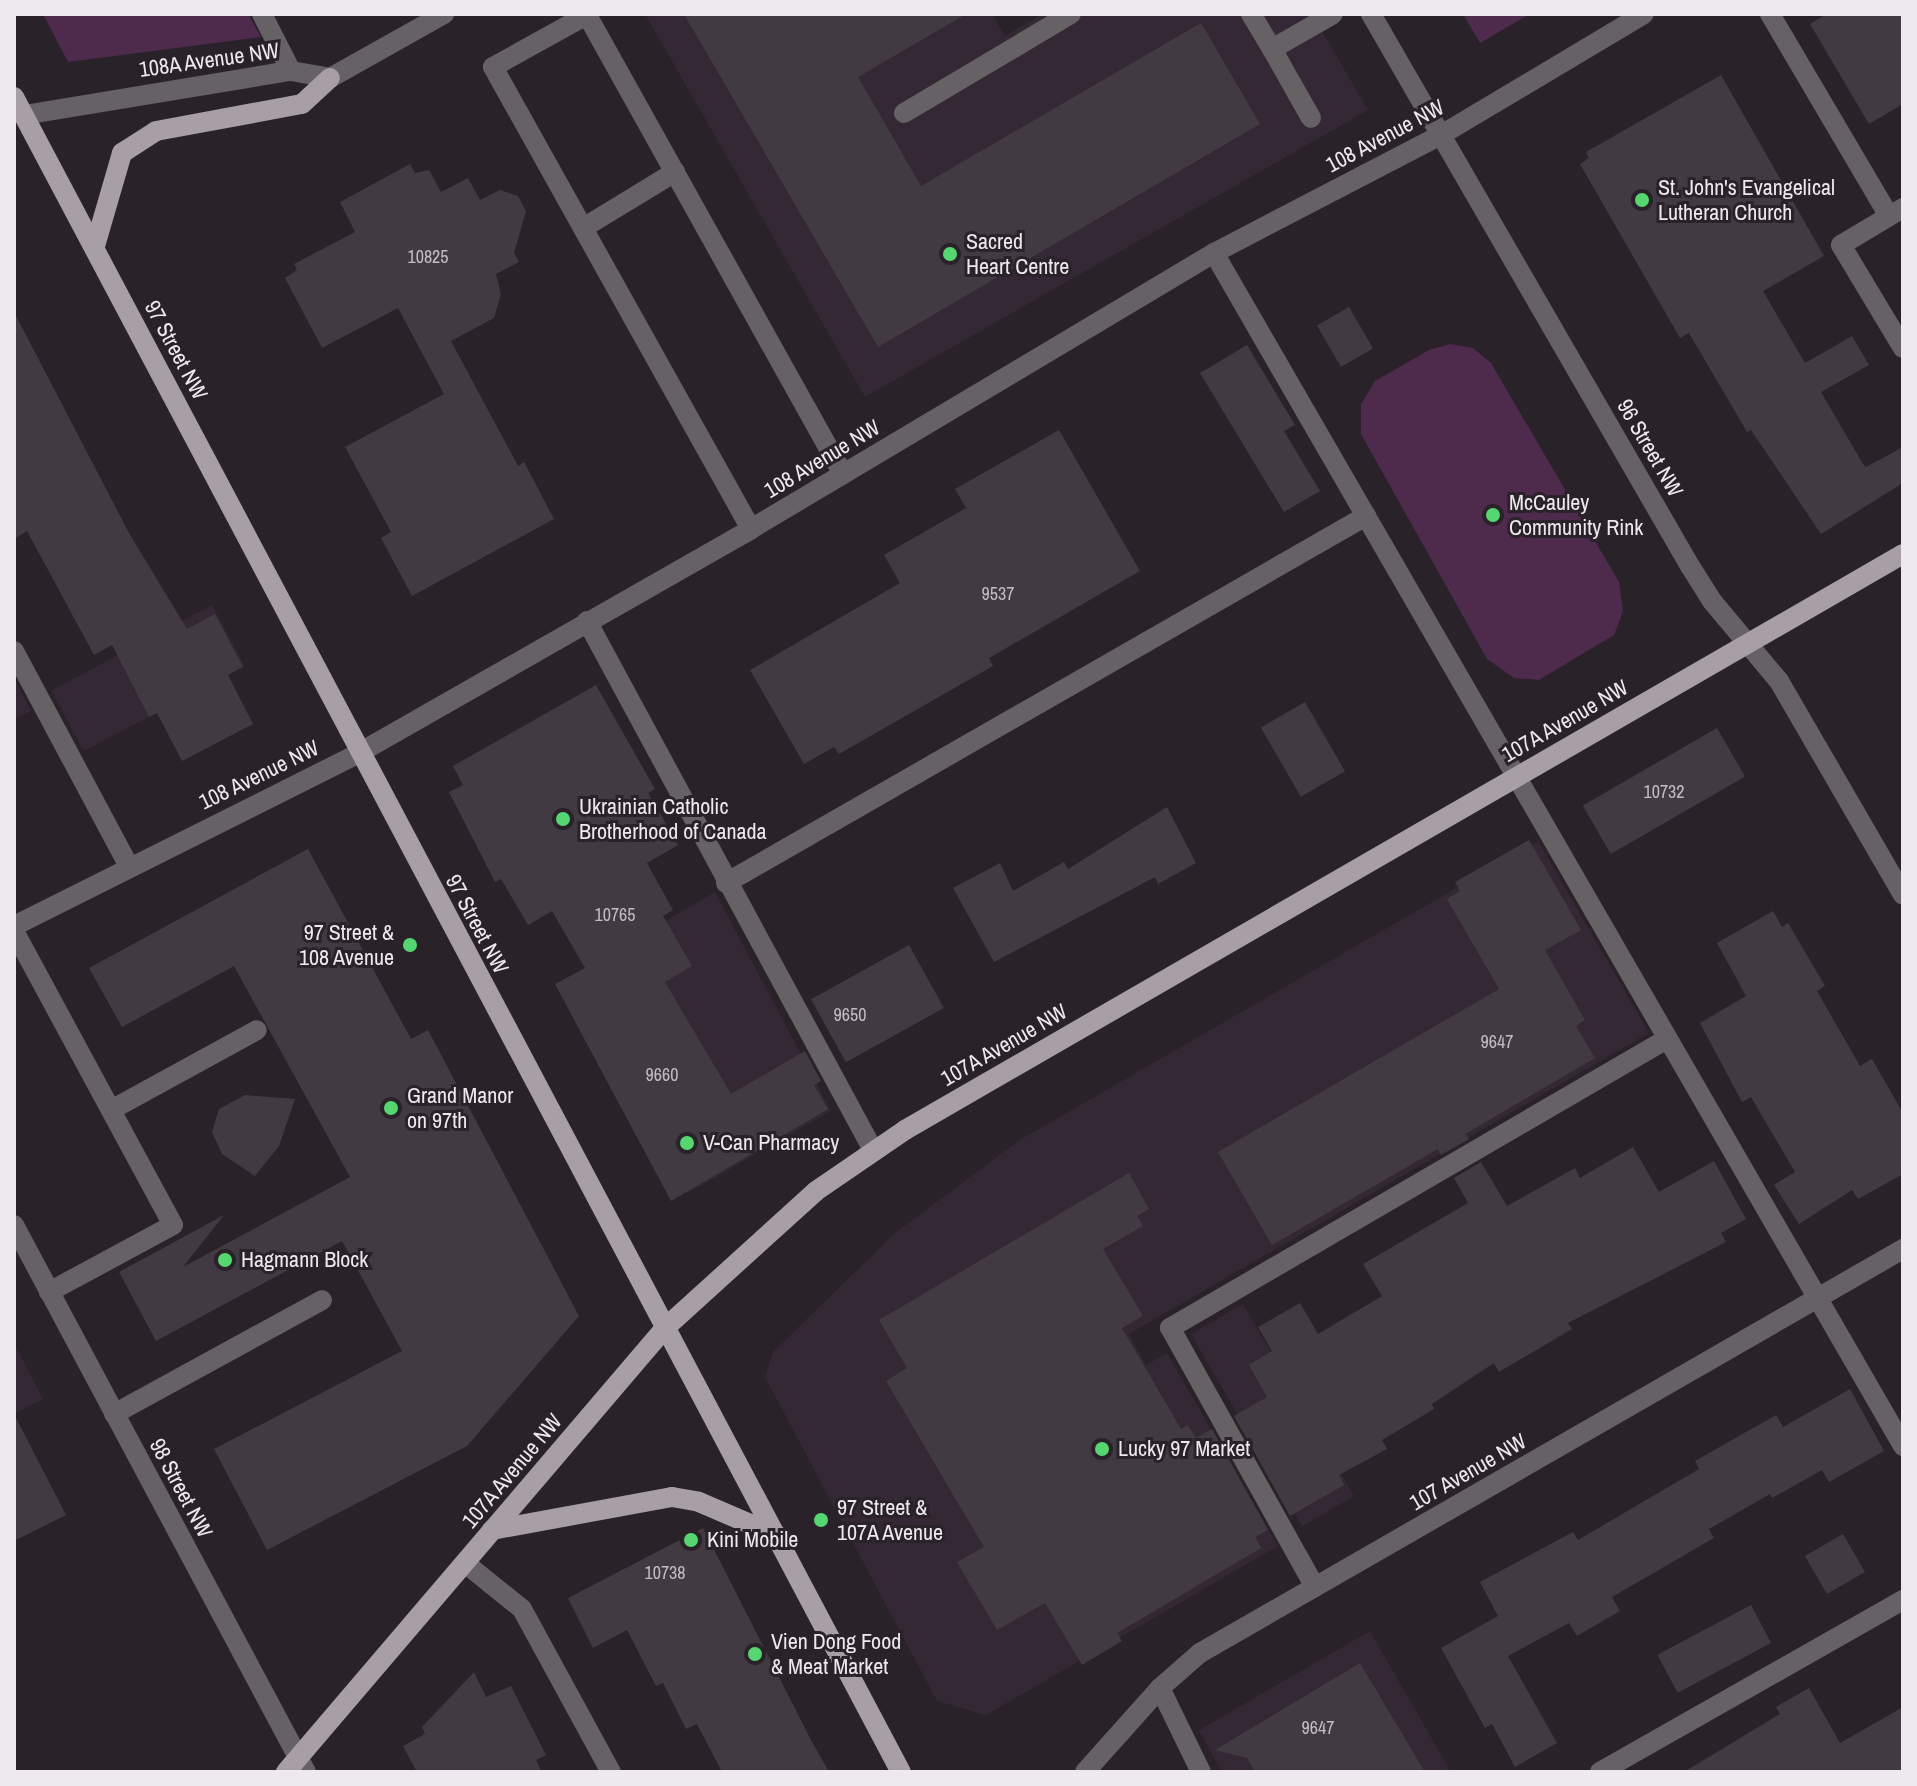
<!DOCTYPE html>
<style>
body{margin:0}
#map{position:relative;width:1917px;height:1786px;overflow:hidden;background:#292229;font-family:"Archivo Narrow",sans-serif}
div>[style]{position:absolute}
[style*='--x']{left:calc(var(--x)*1px);top:calc(var(--y)*1px);width:calc(var(--w)*1px);rotate:calc(var(--a)*1deg)}
.built>*{inset:0;background:#342834;transform-origin:0 0}
.green>*{inset:0;background:#4e2a4d}
.building>*{inset:0;background:#423a42;transform-origin:0 0}
.minor>*{height:20px;margin:-10px;padding:0 10px;transform-origin:10px;border-radius:10px;background:#656165}
.major>*{height:20px;margin:-10px;padding:0 10px;transform-origin:10px;border-radius:10px;background:#a79ea6}
.dots>*{width:22px;height:22px;translate:-50% -50%;box-sizing:border-box;border:4px solid #292229;border-radius:50%}
span{translate:-50% -50%;white-space:nowrap;text-align:center;line-height:1.15;-webkit-text-stroke:6px #292229;paint-order:stroke}
.number-label{font-size:18px;color:#c3bdc3}
.number-label span{-webkit-text-stroke-width:0}
.street-label{font-size:22px;color:#eee9ee}
.poi-label{font-size:22px;color:#eee9ee}
.left{translate:0 -50%;text-align:left}
.right{translate:-100% -50%;text-align:right}
.frame{position:absolute;inset:0;border:16px solid #eee9ee;pointer-events:none}
</style>
<div id="map">
<div class="built">
<i style="clip-path:polygon(645px 14px,992px 14px,1005px 36px,1043px 14px,1312px 14px,1368px 110px,865px 397px)"></i>
<i style="left:212px;top:605px;width:69px;height:182px;rotate:62deg"></i>
<i style="clip-path:polygon(14px 678px,31px 711px,14px 720px)"></i>
<i style="clip-path:polygon(1538px 841px,1649px 1033px,1129px 1334px,1146px 1365px,1167px 1353px,1278px 1546px,986px 1715px,937px 1701px,765px 1377px,773px 1352px,895px 1233px,1018px 1141px)"></i>
<i style="clip-path:polygon(715px 892px,831px 1111px,688px 1193px,664px 1186px,557px 984px)"></i>
<i style="left:1243px;top:1304px;width:222px;height:60px;rotate:60deg"></i>
<i style="clip-path:polygon(14px 1343px,43px 1399px,14px 1414px)"></i>
<i style="clip-path:polygon(1370px 1631px,1451px 1772px,1222px 1772px,1199px 1730px)"></i>
</div>
<div class="green">
<i style="clip-path:polygon(43px 14px,248px 14px,261px 37px,68px 62px)"></i>
<i style="clip-path:polygon(1463px 14px,1530px 14px,1480px 43px)"></i>
<i style="clip-path:polygon(1450px 344px,1473px 348px,1491px 363px,1619px 582px,1623px 611px,1614px 635px,1539px 680px,1514px 678px,1487px 659px,1361px 434px,1361px 404px,1375px 381px,1429px 350px)"></i>
</div>
<div class="building">
<i style="clip-path:polygon(684px 14px,966px 14px,858px 77px,921px 186px,1201px 23px,1260px 124px,878px 347px)"></i>
<i style="clip-path:polygon(1827px 14px,1903px 14px,1903px 104px,1869px 124px,1810px 24px)"></i>
<i style="clip-path:polygon(1721px 75px,1824px 256px,1763px 291px,1805px 363px,1852px 336px,1869px 365px,1821px 392px,1863px 464px,1866px 467px,1903px 447px,1903px 483px,1821px 534px,1751px 430px,1747px 432px,1689px 333px,1680px 338px,1580px 164px,1589px 158px,1586px 152px)"></i>
<i style="clip-path:polygon(410px 164px,415px 173px,429px 170px,441px 192px,468px 178px,480px 200px,500px 190px,518px 196px,526px 211px,514px 253px,519px 262px,496px 274px,501px 294px,494px 318px,451px 341px,518px 466px,524px 462px,554px 519px,412px 596px,381px 538px,391px 532px,345px 447px,444px 394px,398px 308px,322px 348px,285px 278px,297px 270px,294px 264px,355px 232px,340px 202px)"></i>
<i style="left:1349px;top:307px;width:48px;height:37px;rotate:60deg"></i>
<i style="clip-path:polygon(14px 312px,129px 533px,187px 629px,215px 614px,243px 667px,228px 675px,253px 724px,182px 761px,157px 713px,149px 717px,112px 645px,94px 655px,27px 531px,14px 539px)"></i>
<i style="clip-path:polygon(1247px 345px,1295px 425px,1284px 431px,1320px 491px,1284px 512px,1200px 373px)"></i>
<i style="clip-path:polygon(1059px 430px,1140px 571px,989px 658px,993px 666px,839px 754px,834px 747px,804px 764px,750px 670px,900px 583px,884px 555px,966px 508px,955px 489px)"></i>
<i style="clip-path:polygon(596px 685px,655px 789px,648px 793px,678px 845px,647px 863px,673px 910px,663px 916px,692px 966px,665px 982px,731px 1094px,805px 1051px,821px 1081px,814px 1085px,828px 1109px,671px 1201px,555px 984px,585px 968px,552px 911px,528px 925px,501px 879px,495px 882px,449px 792px,463px 785px,453px 766px)"></i>
<i style="left:1305px;top:702px;width:80px;height:51px;rotate:60deg"></i>
<i style="left:1717px;top:728px;width:56px;height:155px;rotate:60deg"></i>
<i style="clip-path:polygon(1167px 807px,1196px 863px,1158px 884px,1155px 877px,994px 962px,953px 888px,1000px 863px,1013px 891px,1064px 862px,1068px 869px)"></i>
<i style="clip-path:polygon(1529px 840px,1581px 930px,1545px 950px,1585px 1020px,1576px 1026px,1595px 1058px,1465px 1134px,1469px 1139px,1441px 1155px,1438px 1149px,1272px 1245px,1218px 1152px,1499px 989px,1447px 899px,1460px 891px,1455px 882px)"></i>
<i style="clip-path:polygon(308px 849px,411px 1039px,428px 1030px,579px 1316px,467px 1446px,267px 1550px,214px 1449px,402px 1351px,342px 1241px,156px 1341px,119px 1272px,224px 1215px,183px 1267px,350px 1177px,234px 966px,122px 1027px,89px 968px)"></i>
<i style="clip-path:polygon(1773px 911px,1782px 927px,1788px 923px,1825px 986px,1817px 991px,1860px 1066px,1872px 1059px,1903px 1113px,1903px 1174px,1858px 1199px,1852px 1190px,1799px 1224px,1774px 1185px,1795px 1172px,1751px 1097px,1742px 1102px,1700px 1023px,1746px 996px,1717px 943px)"></i>
<i style="left:909px;top:945px;width:72px;height:112px;rotate:61deg"></i>
<i style="clip-path:polygon(245px 1095px,295px 1099px,279px 1146px,255px 1176px,222px 1154px,212px 1132px,219px 1109px)"></i>
<i style="clip-path:polygon(1633px 1147px,1659px 1192px,1714px 1161px,1746px 1219px,1721px 1233px,1726px 1242px,1568px 1323px,1572px 1329px,1499px 1372px,1494px 1363px,1432px 1404px,1434px 1409px,1382px 1440px,1387px 1449px,1339px 1475px,1344px 1485px,1290px 1516px,1234px 1416px,1267px 1397px,1249px 1365px,1272px 1351px,1258px 1327px,1300px 1303px,1318px 1334px,1382px 1296px,1363px 1264px,1468px 1203px,1454px 1178px,1481px 1162px,1507px 1206px,1575px 1168px,1580px 1178px)"></i>
<i style="clip-path:polygon(1129px 1173px,1149px 1209px,1137px 1216px,1143px 1226px,1103px 1249px,1143px 1316px,1122px 1328px,1181px 1429px,1188px 1425px,1196px 1438px,1212px 1429px,1268px 1530px,1255px 1537px,1261px 1548px,1117px 1633px,1122px 1641px,1082px 1665px,1045px 1603px,997px 1630px,957px 1562px,984px 1547px,886px 1381px,907px 1368px,879px 1320px)"></i>
<i style="clip-path:polygon(1850px 1389px,1884px 1451px,1829px 1482px,1822px 1470px,1772px 1498px,1770px 1494px,1709px 1529px,1714px 1538px,1612px 1597px,1620px 1611px,1577px 1636px,1569px 1623px,1508px 1656px,1557px 1743px,1515px 1767px,1492px 1724px,1485px 1728px,1441px 1648px,1498px 1616px,1480px 1582px,1573px 1532px,1578px 1540px,1699px 1469px,1695px 1461px,1776px 1415px,1783px 1427px)"></i>
<i style="clip-path:polygon(14px 1414px,66px 1515px,14px 1541px)"></i>
<i style="clip-path:polygon(703px 1528px,811px 1740px,829px 1772px,722px 1772px,697px 1724px,686px 1729px,663px 1683px,656px 1686px,627px 1630px,593px 1648px,568px 1598px)"></i>
<i style="left:1843px;top:1534px;width:44px;height:44px;rotate:60deg"></i>
<i style="left:1751px;top:1605px;width:43px;height:106px;rotate:62deg"></i>
<i style="clip-path:polygon(1360px 1663px,1425px 1772px,1255px 1772px,1247px 1758px,1215px 1750px)"></i>
<i style="clip-path:polygon(474px 1672px,486px 1697px,511px 1686px,546px 1755px,536px 1760px,542px 1772px,417px 1772px,403px 1746px,425px 1734px,422px 1727px)"></i>
<i style="clip-path:polygon(1809px 1688px,1840px 1743px,1903px 1707px,1903px 1772px,1684px 1772px,1780px 1714px,1776px 1707px)"></i>
</div>
<div class="minor">
<i style="--x:262;--y:14;--w:64;--a:63"></i>
<i style="--x:1251;--y:14;--w:41;--a:59"></i>
<i style="--x:1272;--y:49;--w:70;--a:-29.8"></i>
<i style="--x:1371;--y:14;--w:638;--a:59.98"></i>
<i style="--x:1690;--y:566;--w:41;--a:57.8"></i>
<i style="--x:1712;--y:601;--w:104;--a:50.1"></i>
<i style="--x:1779;--y:681;--w:247;--a:59.9"></i>
<i style="--x:1770;--y:14;--w:234;--a:59.5"></i>
<i style="--x:1272;--y:49;--w:79;--a:60.5"></i>
<i style="--x:904;--y:113;--w:194;--a:-30.7"></i>
<i style="--x:24;--y:115;--w:271;--a:-9.4"></i>
<i style="--x:291;--y:71;--w:40;--a:10"></i>
<i style="--x:330;--y:78;--w:131;--a:-29.3"></i>
<i style="--x:1903;--y:208;--w:72;--a:149.2"></i>
<i style="--x:1841;--y:245;--w:120;--a:59"></i>
<i style="--x:583;--y:228;--w:108;--a:-31.3"></i>
<i style="--x:1214;--y:253;--w:1378;--a:59.99"></i>
<i style="--x:751;--y:529;--w:529;--a:-119.18"></i>
<i style="--x:493;--y:67;--w:107;--a:-29"></i>
<i style="--x:587;--y:15;--w:526;--a:60.85"></i>
<i style="--x:587;--y:621;--w:601;--a:61.6"></i>
<i style="--x:14;--y:651;--w:244;--a:61.9"></i>
<i style="--x:726;--y:883;--w:738;--a:-29.83"></i>
<i style="--x:14;--y:926;--w:386;--a:-26.6"></i>
<i style="--x:359;--y:753;--w:451;--a:-29.7"></i>
<i style="--x:751;--y:529;--w:539;--a:-30.8"></i>
<i style="--x:1214;--y:253;--w:256;--a:-27.5"></i>
<i style="--x:1441;--y:135;--w:236;--a:-30.8"></i>
<i style="--x:14;--y:931;--w:334;--a:61.6"></i>
<i style="--x:173;--y:1225;--w:141;--a:151.6"></i>
<i style="--x:111;--y:1110;--w:166;--a:-28.7"></i>
<i style="--x:14;--y:1225;--w:620;--a:61.91"></i>
<i style="--x:114;--y:1414;--w:237;--a:-28.7"></i>
<i style="--x:465;--y:1563;--w:73;--a:38.9"></i>
<i style="--x:522;--y:1609;--w:186;--a:61.4"></i>
<i style="--x:1315;--y:1587;--w:297;--a:-119.2"></i>
<i style="--x:1170;--y:1328;--w:575;--a:-30.18"></i>
<i style="--x:1160;--y:1688;--w:93;--a:64"></i>
<i style="--x:1085;--y:1772;--w:113;--a:-48.2"></i>
<i style="--x:1160;--y:1688;--w:53;--a:-41.2"></i>
<i style="--x:1200;--y:1653;--w:811;--a:-29.89"></i>
<i style="--x:1600;--y:1772;--w:348;--a:-29.6"></i>
</div>
<div class="major">
<i style="--x:14;--y:97;--w:1895;--a:62.1"></i>
<i style="--x:95;--y:246;--w:97;--a:-73.8"></i>
<i style="--x:122;--y:153;--w:40;--a:-32.9"></i>
<i style="--x:156;--y:131;--w:148;--a:-10.5"></i>
<i style="--x:302;--y:104;--w:38;--a:-43"></i>
<i style="--x:492;--y:1530;--w:183;--a:-10.4"></i>
<i style="--x:672;--y:1497;--w:27;--a:10"></i>
<i style="--x:699;--y:1502;--w:86;--a:23.3"></i>
<i style="--x:286;--y:1772;--w:584;--a:-49.52"></i>
<i style="--x:665;--y:1328;--w:204;--a:-42.2"></i>
<i style="--x:816;--y:1191;--w:108;--a:-34.4"></i>
<i style="--x:905;--y:1130;--w:1152;--a:-29.99"></i>
</div>
<div class="dots">
<i style="left:1642px;top:200px;background:#56d671"></i>
<i style="left:950px;top:254px;background:#56d671"></i>
<i style="left:1493px;top:515px;background:#56d671"></i>
<i style="left:563px;top:819px;background:#56d671"></i>
<i style="left:410px;top:945px;background:#56d671"></i>
<i style="left:391px;top:1108px;background:#56d671"></i>
<i style="left:687px;top:1143px;background:#56d671"></i>
<i style="left:225px;top:1260px;background:#56d671"></i>
<i style="left:1102px;top:1449px;background:#56d671"></i>
<i style="left:821px;top:1520px;background:#56d671"></i>
<i style="left:691px;top:1540px;background:#56d671"></i>
<i style="left:755px;top:1654px;background:#56d671"></i>
</div>
<div class="number-label">
<span style="left:428px;top:257px">10825</span>
<span style="left:998px;top:594px">9537</span>
<span style="left:1664px;top:792px">10732</span>
<span style="left:615px;top:915px">10765</span>
<span style="left:850px;top:1015px">9650</span>
<span style="left:1497px;top:1042px">9647</span>
<span style="left:662px;top:1075px">9660</span>
<span style="left:665px;top:1573px">10738</span>
<span style="left:1318px;top:1728px">9647</span>
</div>
<div class="street-label">
<span style="left:209px;top:60px;rotate:-8deg">108A Avenue NW</span>
<span style="left:1385px;top:136px;rotate:-28deg">108 Avenue NW</span>
<span style="left:176px;top:350px;rotate:62deg">97 Street NW</span>
<span style="left:1650px;top:448px;rotate:60deg">96 Street NW</span>
<span style="left:822px;top:459px;rotate:-31deg">108 Avenue NW</span>
<span style="left:1565px;top:721px;rotate:-30deg">107A Avenue NW</span>
<span style="left:259px;top:775px;rotate:-26deg">108 Avenue NW</span>
<span style="left:477px;top:924px;rotate:62deg">97 Street NW</span>
<span style="left:1004px;top:1045px;rotate:-30deg">107A Avenue NW</span>
<span style="left:512px;top:1471px;rotate:-50deg">107A Avenue NW</span>
<span style="left:1468px;top:1472px;rotate:-30deg">107 Avenue NW</span>
<span style="left:181px;top:1488px;rotate:62deg">98 Street NW</span>
</div>
<div class="poi-label">
<span class="left" style="left:1658px;top:200px">St. John's Evangelical<br>Lutheran Church</span>
<span class="left" style="left:966px;top:254px">Sacred<br>Heart Centre</span>
<span class="left" style="left:1509px;top:515px">McCauley<br>Community Rink</span>
<span class="left" style="left:579px;top:819px">Ukrainian Catholic<br>Brotherhood of Canada</span>
<span class="right" style="left:394px;top:945px">97 Street &amp;<br>108 Avenue</span>
<span class="left" style="left:407px;top:1108px">Grand Manor<br>on 97th</span>
<span class="left" style="left:703px;top:1143px">V-Can Pharmacy</span>
<span class="left" style="left:241px;top:1260px">Hagmann Block</span>
<span class="left" style="left:1118px;top:1449px">Lucky 97 Market</span>
<span class="left" style="left:837px;top:1520px">97 Street &amp;<br>107A Avenue</span>
<span class="left" style="left:707px;top:1540px">Kini Mobile</span>
<span class="left" style="left:771px;top:1654px">Vien Dong Food<br>&amp; Meat Market</span>
</div>
<div class="frame"></div>
</div>
